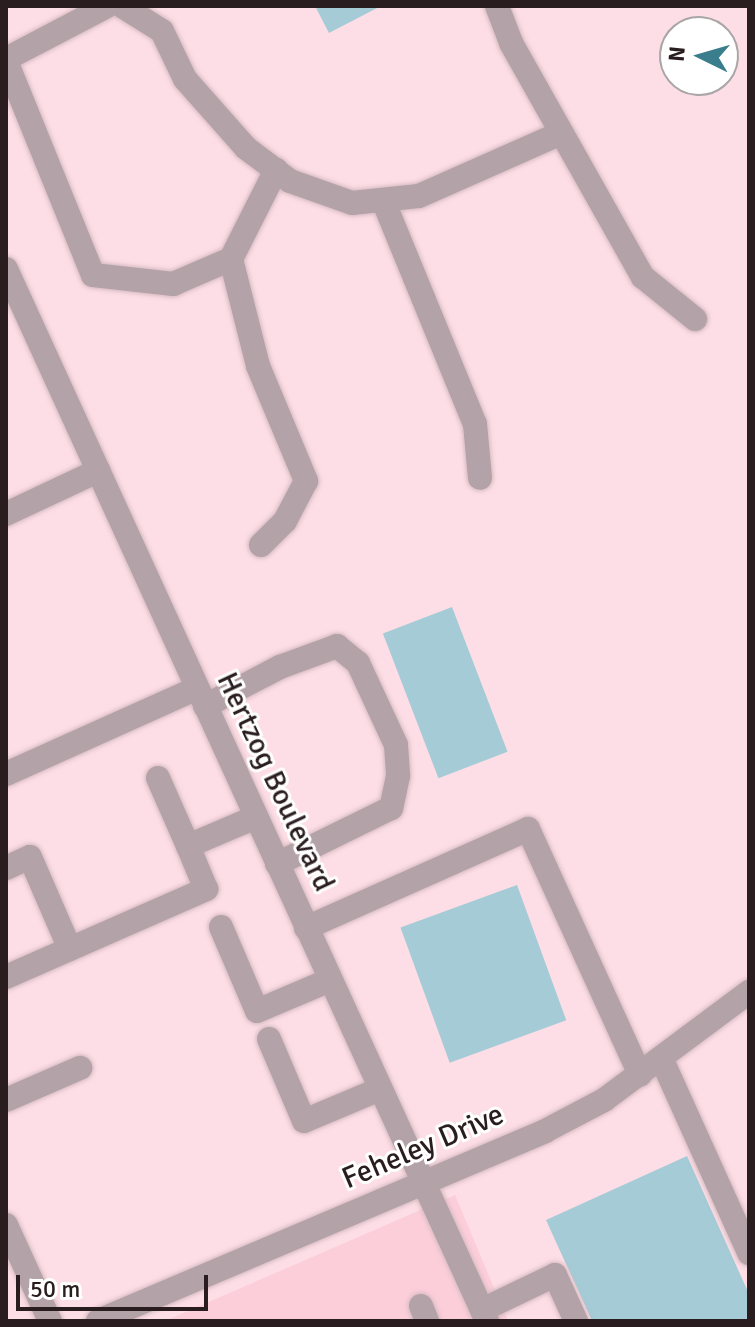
<!DOCTYPE html>
<style>
body{margin:0}
#map{position:relative;width:755px;height:1327px;overflow:hidden;background:#fddee6;font-family:Signika,sans-serif}
div>[style]{position:absolute}
[style*='--x']{left:calc(var(--x)*1px);top:calc(var(--y)*1px);width:calc(var(--w)*1px);rotate:calc(var(--a)*1deg)}
.built>*{inset:0;background:#fcceda}
.building>*{inset:0;background:#a4cbd6;transform-origin:0 0}
.roads{filter:drop-shadow(0 0 2px #d7bbc2) drop-shadow(0 0 2px #d7bbc2)}
.minor>*{height:24px;margin:-12px;padding:0 12px;transform-origin:12px;border-radius:12px;background:#b3a2a7}
span{translate:-50% -50%;white-space:nowrap;text-align:center;line-height:1.15;-webkit-text-stroke:6px #fff;paint-order:stroke}
.street-label{font-size:30px;color:#2a1d20}
.frame{position:absolute;inset:0;border:8px solid #2a1d20;pointer-events:none}
.north{position:absolute;left:659px;top:16px;width:80px;height:80px;box-sizing:border-box;background:#fff;border:2px solid #aaa5a6;border-radius:50%;rotate:275deg;font-size:22px;font-weight:700;line-height:32px;text-align:center;color:#2a1d20}
.north::after{content:'';display:block;margin:auto;width:28px;height:36px;background:#3a7d8d;clip-path:polygon(50% 0,100% 100%,50% 72%,0 100%)}
.scale{position:absolute;left:16px;top:1275px;width:192px;height:36px;box-sizing:border-box;border:4px solid #2a1d20;border-top:0;padding-left:10px;font-size:24px;line-height:28px;white-space:nowrap;color:#2a1d20;-webkit-text-stroke:6px #fff;paint-order:stroke}
</style>
<div id="map">
<div class="built">
<i style="clip-path:polygon(455px 1195px,508px 1321px,165px 1321px)"></i>
</div>
<div class="building">
<i style="clip-path:polygon(315px 6px,381px 6px,329px 33px)"></i>
<i style="left:452px;top:607px;width:155px;height:74px;rotate:69deg"></i>
<i style="left:517px;top:885px;width:144px;height:124px;rotate:70deg"></i>
<i style="clip-path:polygon(687px 1156px,749px 1294px,749px 1321px,592px 1321px,546px 1220px)"></i>
</div>
<div class="roads">
<div class="minor">
<i style="--x:122;--y:6;--w:47;--a:32"></i>
<i style="--x:162;--y:31;--w:53;--a:64.4"></i>
<i style="--x:185;--y:79;--w:92;--a:48.5"></i>
<i style="--x:246;--y:148;--w:55;--a:36.9"></i>
<i style="--x:290;--y:181;--w:66;--a:19.5"></i>
<i style="--x:352;--y:203;--w:67;--a:-6"></i>
<i style="--x:419;--y:196;--w:155;--a:-23.9"></i>
<i style="--x:497;--y:6;--w:40;--a:69"></i>
<i style="--x:511;--y:43;--w:269;--a:60.6"></i>
<i style="--x:643;--y:277;--w:67;--a:38.9"></i>
<i style="--x:6;--y:59;--w:114;--a:-27.7"></i>
<i style="--x:6;--y:61;--w:231;--a:67.9"></i>
<i style="--x:93;--y:275;--w:81;--a:6.4"></i>
<i style="--x:173;--y:284;--w:63;--a:-23.3"></i>
<i style="--x:231;--y:259;--w:100;--a:-63.2"></i>
<i style="--x:383;--y:200;--w:242;--a:67.7"></i>
<i style="--x:475;--y:424;--w:54;--a:84.7"></i>
<i style="--x:231;--y:259;--w:110;--a:75.8"></i>
<i style="--x:258;--y:366;--w:125;--a:67.3"></i>
<i style="--x:306;--y:481;--w:45;--a:117.7"></i>
<i style="--x:285;--y:521;--w:34;--a:135"></i>
<i style="--x:6;--y:269;--w:1157;--a:65.43"></i>
<i style="--x:6;--y:514;--w:102;--a:-25.1"></i>
<i style="--x:205;--y:706;--w:85;--a:-27.5"></i>
<i style="--x:280;--y:667;--w:61;--a:-20.2"></i>
<i style="--x:337;--y:646;--w:27;--a:39"></i>
<i style="--x:358;--y:663;--w:90;--a:65.1"></i>
<i style="--x:396;--y:745;--w:31;--a:86"></i>
<i style="--x:398;--y:776;--w:33;--a:102"></i>
<i style="--x:391;--y:808;--w:127;--a:153.8"></i>
<i style="--x:6;--y:774;--w:209;--a:-24.2"></i>
<i style="--x:158;--y:778;--w:74;--a:66.2"></i>
<i style="--x:6;--y:868;--w:26;--a:-25"></i>
<i style="--x:30;--y:857;--w:100;--a:66.5"></i>
<i style="--x:221;--y:927;--w:91;--a:66.8"></i>
<i style="--x:257;--y:1011;--w:79;--a:-23"></i>
<i style="--x:306;--y:928;--w:243;--a:-24"></i>
<i style="--x:528;--y:829;--w:270;--a:65.5"></i>
<i style="--x:6;--y:977;--w:219;--a:-23.7"></i>
<i style="--x:206;--y:889;--w:47;--a:-112.7"></i>
<i style="--x:188;--y:846;--w:74;--a:-23.1"></i>
<i style="--x:269;--y:1039;--w:89;--a:66.9"></i>
<i style="--x:304;--y:1121;--w:82;--a:-22.8"></i>
<i style="--x:662;--y:1060;--w:212;--a:65.7"></i>
<i style="--x:6;--y:1100;--w:81;--a:-23.4"></i>
<i style="--x:6;--y:1225;--w:106;--a:65.4"></i>
<i style="--x:421;--y:1306;--w:16;--a:68"></i>
<i style="--x:482;--y:1310;--w:81;--a:-25.6"></i>
<i style="--x:555;--y:1275;--w:51;--a:65.5"></i>
<i style="--x:98;--y:1321;--w:486;--a:-23"></i>
<i style="--x:545;--y:1131;--w:67;--a:-27.7"></i>
<i style="--x:604;--y:1100;--w:181;--a:-36.7"></i>
</div>
</div>
<div class="street-label">
<span style="left:275px;top:782px;rotate:65deg">Hertzog Boulevard</span>
<span style="left:423px;top:1147px;rotate:-23deg">Feheley Drive</span>
</div>
<div class="frame"></div>
<div class="north">N</div>
<div class="scale">50 m</div>
</div>
